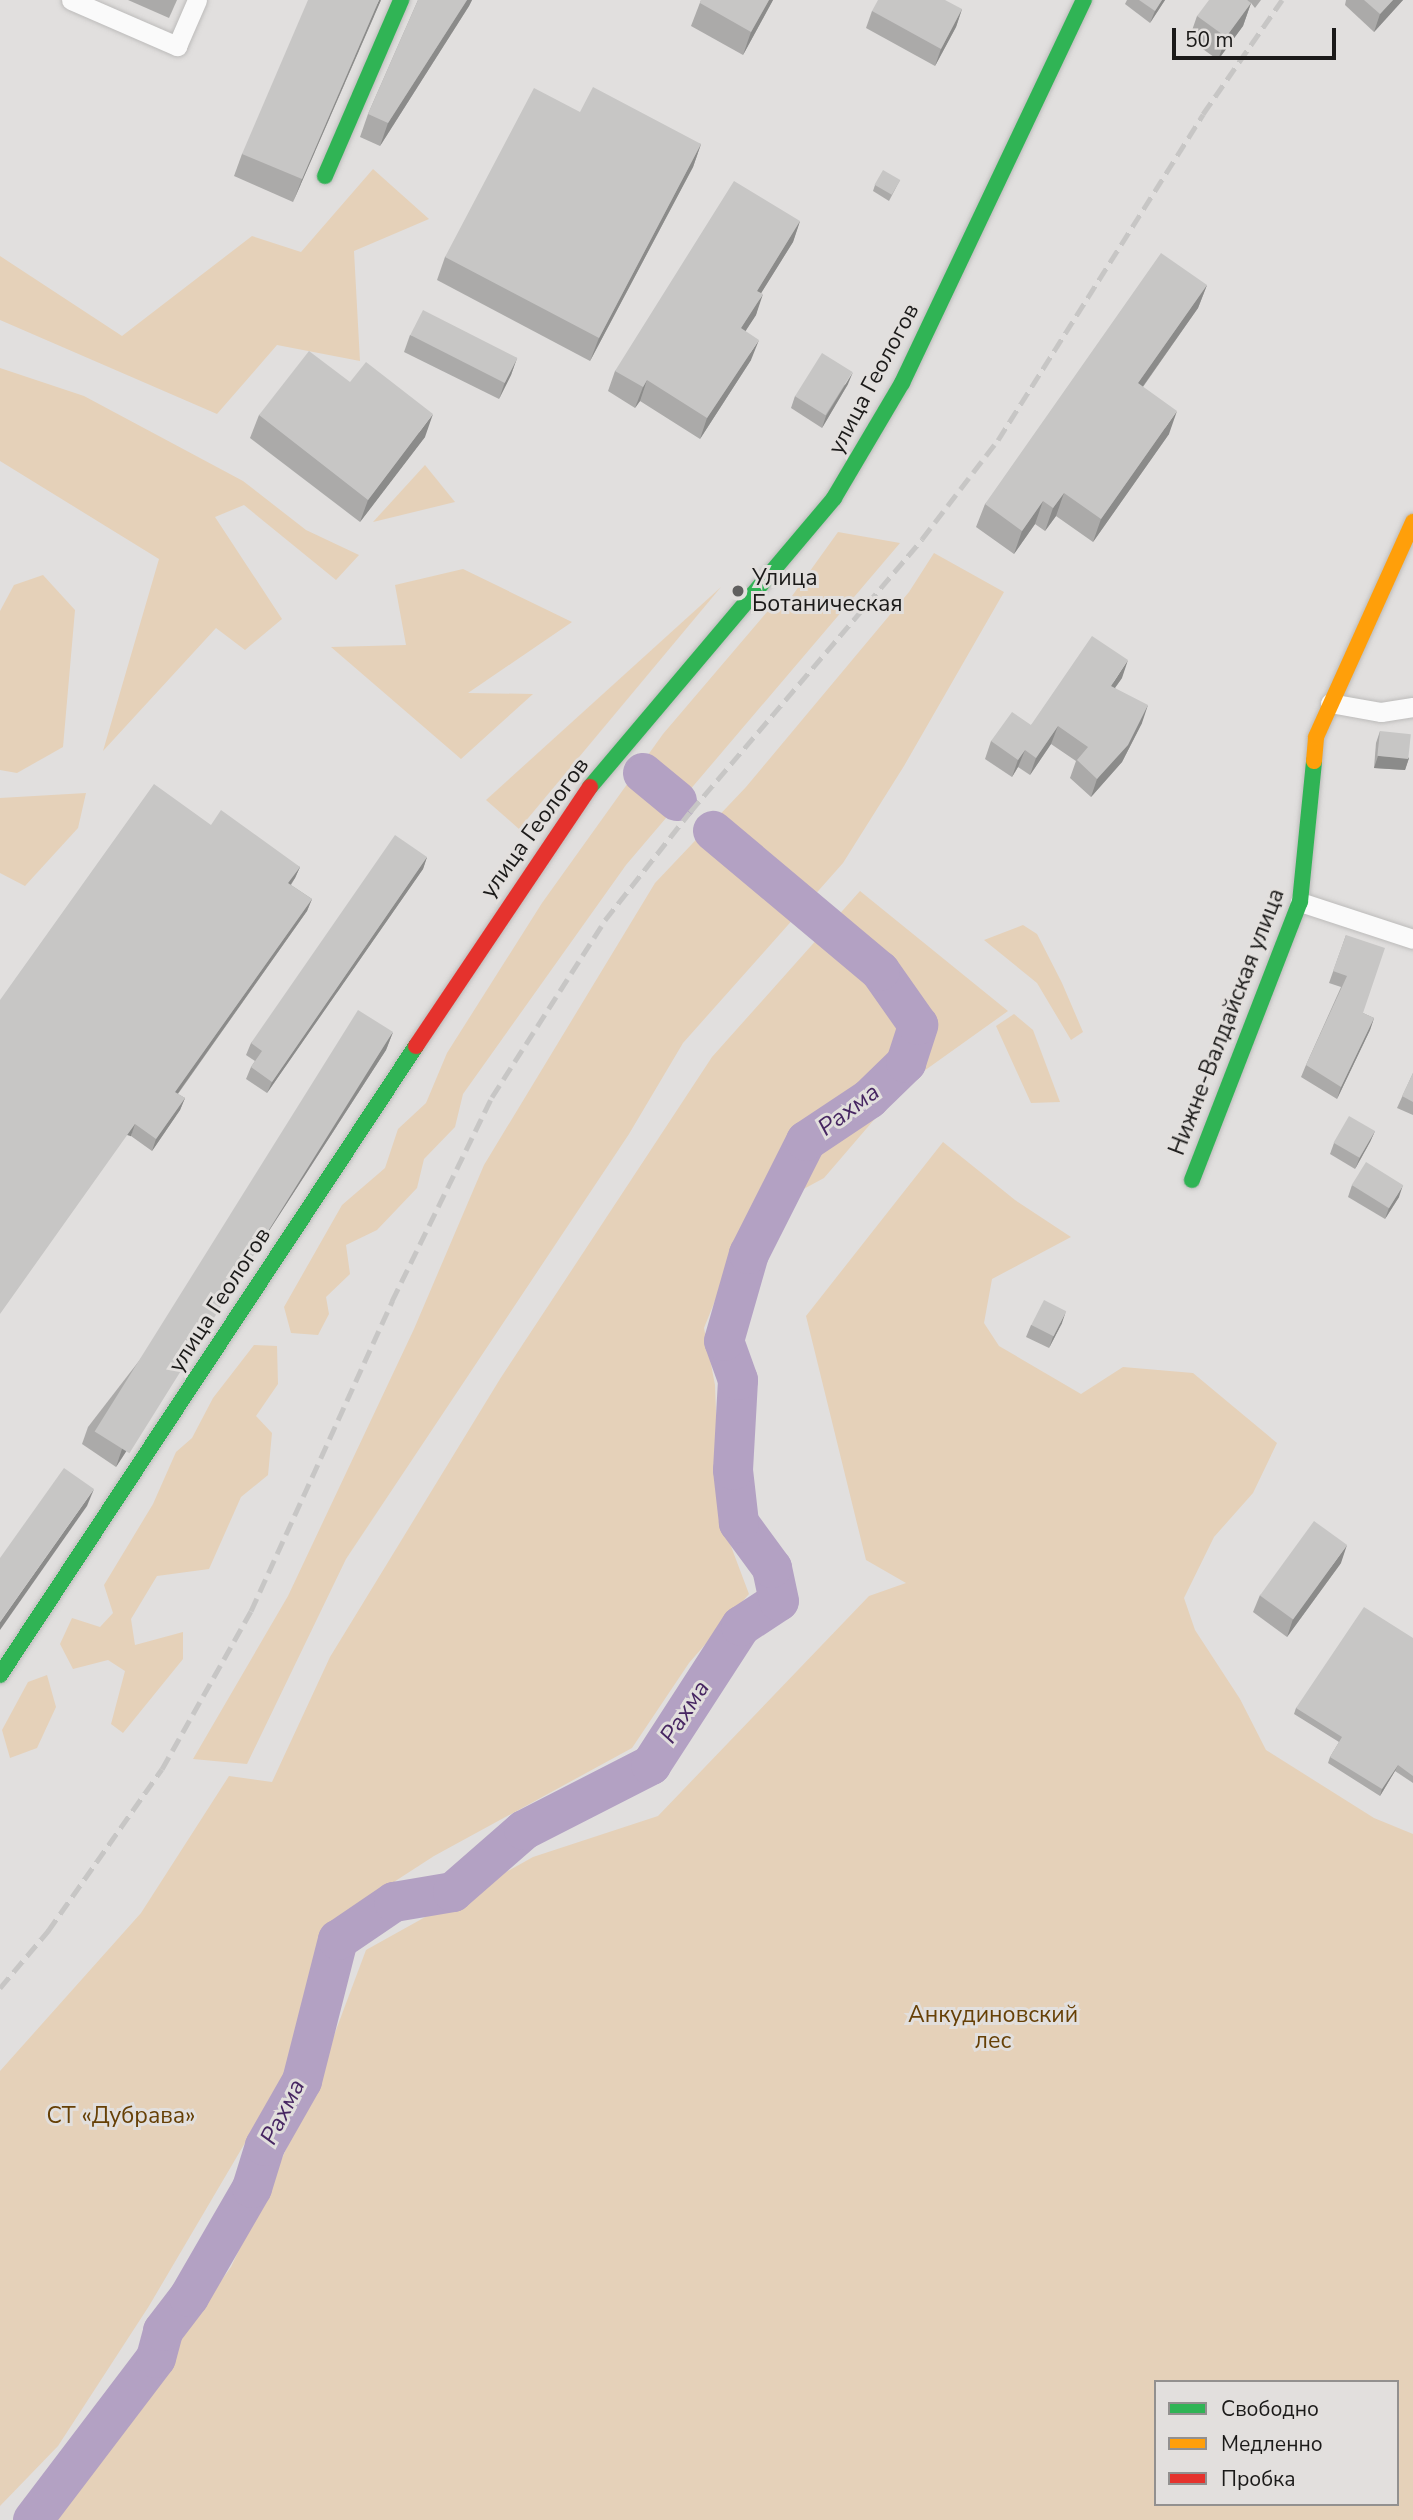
<!DOCTYPE html>
<meta charset="utf-8">
<style>
body{margin:0}
#map{position:relative;width:1413px;height:2520px;overflow:hidden;background:#e1dfde;font-family:"Nunito Sans",sans-serif}
div>[style]{position:absolute}
[style*='--x']{left:calc(var(--x)*1px);top:calc(var(--y)*1px);width:calc(var(--w)*1px);rotate:calc(var(--a)*1deg)}
.green>*{inset:0;background:#e5d1b9}
.river>*{height:40px;margin:-20px;padding:0 20px;transform-origin:20px;border-radius:20px;background:#b3a1c3}
.roads{filter:drop-shadow(0 0 2px #bcbbba) drop-shadow(0 0 2px #bcbbba)}
.street>*{height:19px;margin:-9.5px;padding:0 9.5px;transform-origin:9.5px;border-radius:9.5px;background:#fafafa}
.fast>*{height:16px;margin:-8px;padding:0 8px;transform-origin:8px;border-radius:8px;background:#30b455}
.slow>*{height:16px;margin:-8px;padding:0 8px;transform-origin:8px;border-radius:8px;background:#ff9f0a}
.jam>*{height:16px;margin:-8px;padding:0 8px;transform-origin:8px;border-radius:8px;background:#e5322d}
.rail>*{height:5px;margin-top:-2.5px;transform-origin:0;background:repeating-linear-gradient(90deg,#c7c6c5 0 14px,transparent 0 21px)}
.wall>*{inset:0;background:#abaaa9}
.shaded-wall>*{inset:0;background:#8b8b8a;transform-origin:0 0}
.building>*{inset:0;background:#c7c6c5;transform-origin:0 0}
.dots>*{width:19px;height:19px;translate:-50% -50%;box-sizing:border-box;border:4px solid #e2dfdd;border-radius:50%}
span{translate:-50% -50%;white-space:nowrap;text-align:center;line-height:1.15;-webkit-text-stroke:6px #e2dfdd;paint-order:stroke}
.street-label{font-size:23px;color:#1b1a19}
.poi-label{font-size:23px;color:#1b1a19}
.left{translate:0 -50%;text-align:left}
.park-label{font-size:23px;color:#664006}
.water-label{font-size:24px;color:#472662;font-style:italic}
.legend{position:absolute;left:1154px;top:2380px;width:245px;height:126px;box-sizing:border-box;background:#e2dfdd;border:2px solid #92908f;margin:0;padding:9px 12px;list-style:none;font-size:21px;color:#1b1a19}
.legend li{display:flex;align-items:center;gap:14px;height:35px}
.legend b{width:35px;border:2px solid #92908f}
.scale{position:absolute;left:1172px;top:28px;width:164px;height:32px;box-sizing:border-box;border:4px solid #1b1a19;border-top:0;padding-left:9px;font-size:21px;line-height:24px;white-space:nowrap;color:#1b1a19;-webkit-text-stroke:5px #e2dfdd;paint-order:stroke}
</style>
<div id="map">
<div class="green">
<i style="clip-path:polygon(373px 169px,429px 219px,354px 251px,360px 361px,277px 345px,217px 414px,0 320px,0 256px,122px 336px,252px 236px,301px 252px)"></i>
<i style="clip-path:polygon(0 368px,84px 396px,243px 481px,306px 530px,359px 555px,336px 580px,244px 505px,215px 517px,282px 619px,245px 650px,216px 628px,103px 751px,159px 559px,0 461px)"></i>
<i style="clip-path:polygon(425px 465px,455px 502px,373px 522px)"></i>
<i style="clip-path:polygon(838px 532px,900px 543px,626px 865px,463px 1094px,455px 1127px,424px 1159px,417px 1188px,377px 1230px,346px 1245px,350px 1274px,326px 1297px,329px 1314px,318px 1335px,291px 1333px,284px 1307px,342px 1205px,385px 1168px,398px 1129px,426px 1103px,447px 1053px,542px 903px,663px 734px,772px 606px,787px 603px)"></i>
<i style="clip-path:polygon(934px 553px,1004px 592px,904px 766px,843px 863px,683px 1043px,629px 1134px,346px 1559px,247px 1764px,193px 1759px,288px 1596px,414px 1329px,484px 1165px,655px 883px,746px 787px,909px 592px)"></i>
<i style="clip-path:polygon(463px 569px,572px 622px,468px 693px,533px 694px,461px 759px,331px 647px,406px 645px,395px 585px)"></i>
<i style="clip-path:polygon(43px 575px,75px 610px,63px 747px,17px 773px,0 770px,0 611px,14px 585px)"></i>
<i style="clip-path:polygon(721px 587px,519px 829px,486px 800px)"></i>
<i style="clip-path:polygon(86px 793px,78px 828px,25px 886px,0 873px,0 798px)"></i>
<i style="clip-path:polygon(860px 891px,1008px 1011px,903px 1086px,824px 1178px,748px 1219px,704px 1328px,715px 1385px,720px 1517px,749px 1594px,689px 1663px,632px 1748px,434px 1856px,329px 1924px,285px 2075px,149px 2306px,58px 2446px,0 2506px,0 2071px,141px 1913px,229px 1776px,272px 1782px,330px 1657px,500px 1379px,712px 1057px)"></i>
<i style="clip-path:polygon(1023px 925px,1037px 934px,1062px 983px,1083px 1032px,1071px 1040px,1037px 983px,984px 940px)"></i>
<i style="clip-path:polygon(1014px 1014px,1033px 1030px,1060px 1102px,1031px 1103px,996px 1026px)"></i>
<i style="clip-path:polygon(evenodd,943px 1142px,1015px 1200px,1071px 1237px,992px 1279px,984px 1323px,999px 1346px,1081px 1394px,1123px 1367px,1193px 1373px,1277px 1443px,1253px 1493px,1214px 1537px,1184px 1598px,1195px 1630px,1240px 1699px,1266px 1750px,1374px 1818px,1413px 1834px,1413px 2520px,47px 2520px,231px 2267px,312px 2094px,366px 1950px,533px 1857px,658px 1816px,869px 1596px,906px 1583px,866px 1560px,806px 1316px,943px 1142px,1156px 2382px,1397px 2382px,1397px 2504px,1156px 2504px,1156px 2382px)"></i>
<i style="clip-path:polygon(254px 1345px,277px 1346px,278px 1384px,256px 1416px,272px 1433px,268px 1475px,241px 1497px,209px 1569px,157px 1576px,131px 1619px,135px 1645px,183px 1632px,183px 1659px,123px 1733px,111px 1724px,125px 1671px,108px 1660px,73px 1669px,60px 1644px,72px 1618px,100px 1627px,113px 1613px,104px 1585px,153px 1504px,176px 1452px,192px 1438px,213px 1398px)"></i>
<i style="clip-path:polygon(47px 1675px,56px 1707px,37px 1748px,10px 1758px,2px 1730px,28px 1682px)"></i>
</div>
<div class="river">
<i style="--x:643;--y:773;--w:44;--a:39.5"></i>
<i style="--x:33;--y:2520;--w:203;--a:-52.8"></i>
<i style="--x:156;--y:2358;--w:28;--a:-75"></i>
<i style="--x:163;--y:2331;--w:43;--a:-52.6"></i>
<i style="--x:189;--y:2297;--w:126;--a:-60"></i>
<i style="--x:252;--y:2188;--w:44;--a:-72.8"></i>
<i style="--x:265;--y:2146;--w:75;--a:-60.4"></i>
<i style="--x:302;--y:2081;--w:146;--a:-75.7"></i>
<i style="--x:338;--y:1940;--w:68;--a:-34.2"></i>
<i style="--x:394;--y:1902;--w:60;--a:-9.6"></i>
<i style="--x:453;--y:1892;--w:94;--a:-41.1"></i>
<i style="--x:524;--y:1830;--w:143;--a:-27.1"></i>
<i style="--x:651;--y:1765;--w:166;--a:-57.1"></i>
<i style="--x:741;--y:1626;--w:45;--a:-33.3"></i>
<i style="--x:779;--y:1601;--w:34;--a:-102"></i>
<i style="--x:772;--y:1568;--w:56;--a:-126.3"></i>
<i style="--x:739;--y:1523;--w:53;--a:-96.5"></i>
<i style="--x:733;--y:1470;--w:90;--a:-86.8"></i>
<i style="--x:738;--y:1380;--w:41;--a:-109.7"></i>
<i style="--x:724;--y:1341;--w:91;--a:-74"></i>
<i style="--x:749;--y:1254;--w:127;--a:-63.2"></i>
<i style="--x:806;--y:1141;--w:76;--a:-33.7"></i>
<i style="--x:869;--y:1099;--w:52;--a:-44.2"></i>
<i style="--x:906;--y:1063;--w:40;--a:-72"></i>
<i style="--x:918;--y:1025;--w:66;--a:-125.1"></i>
<i style="--x:880;--y:971;--w:218;--a:-140"></i>
</div>
<div class="roads">
<div class="street">
<i style="--x:71;--y:0;--w:116;--a:23.5"></i>
<i style="--x:177;--y:46;--w:50;--a:-66.5"></i>
<i style="--x:1330;--y:703;--w:52;--a:10"></i>
<i style="--x:1381;--y:712;--w:32;--a:-9"></i>
<i style="--x:1300;--y:902;--w:119;--a:18.1"></i>
</div>
<div class="fast">
<i style="--x:325;--y:176;--w:192;--a:-66.6"></i>
<i style="--x:590;--y:787;--w:378;--a:-49.8"></i>
<i style="--x:834;--y:498;--w:134;--a:-59.4"></i>
<i style="--x:902;--y:383;--w:424;--a:-64.6"></i>
<i style="--x:1192;--y:1180;--w:298;--a:-68.8"></i>
<i style="--x:1300;--y:902;--w:142;--a:-84.3"></i>
<i style="--x:0;--y:1675;--w:754;--a:-56.52"></i>
</div>
<div class="slow">
<i style="--x:1314;--y:761;--w:24;--a:-85"></i>
<i style="--x:1316;--y:737;--w:236;--a:-65.7"></i>
</div>
<div class="jam">
<i style="--x:416;--y:1046;--w:312;--a:-56.1"></i>
</div>
</div>
<div class="rail">
<i style="--x:0;--y:1988;--w:75;--a:-49.9"></i>
<i style="--x:48;--y:1931;--w:198;--a:-54.9"></i>
<i style="--x:162;--y:1769;--w:181;--a:-60.6"></i>
<i style="--x:251;--y:1611;--w:341;--a:-65.5"></i>
<i style="--x:392;--y:1301;--w:227;--a:-63.9"></i>
<i style="--x:492;--y:1097;--w:210;--a:-57.4"></i>
<i style="--x:605;--y:920;--w:137;--a:-51.8"></i>
<i style="--x:690;--y:812;--w:358;--a:-49.6"></i>
<i style="--x:922;--y:539;--w:125;--a:-52.5"></i>
<i style="--x:998;--y:440;--w:385;--a:-57.8"></i>
<i style="--x:1203;--y:114;--w:139;--a:-55.3"></i>
</div>
<div class="wall">
<i style="clip-path:polygon(128px 0,177px 0,169px 18px)"></i>
<i style="clip-path:polygon(381px 0,293px 202px,234px 176px,242px 154px)"></i>
<i style="clip-path:polygon(418px 0,472px 0,469px 6px,380px 146px,360px 137px,368px 114px)"></i>
<i style="clip-path:polygon(701px 0,773px 0,743px 55px,691px 26px)"></i>
<i style="clip-path:polygon(1127px 0,1165px 0,1150px 23px,1125px 4px)"></i>
<i style="clip-path:polygon(1248px 0,1261px 0,1255px 8px,1251px 3px,1243px 26px,1218px 60px,1189px 39px,1197px 16px)"></i>
<i style="clip-path:polygon(1346px 0,1403px 0,1374px 32px,1345px 5px)"></i>
<i style="clip-path:polygon(962px 9px,956px 27px,935px 66px,866px 28px,872px 11px)"></i>
<i style="clip-path:polygon(580px 112px,701px 144px,693px 167px,590px 361px,437px 280px,445px 257px)"></i>
<i style="clip-path:polygon(900px 180px,889px 201px,873px 191px,875px 185px)"></i>
<i style="clip-path:polygon(800px 221px,793px 242px,761px 293px,756px 315px,745px 331px,751px 360px,700px 439px,640px 401px,635px 408px,608px 391px,615px 371px)"></i>
<i style="clip-path:polygon(1207px 285px,1198px 308px,1143px 387px,1169px 434px,1093px 542px,1056px 516px,1045px 531px,1035px 524px,1014px 554px,976px 527px,985px 504px)"></i>
<i style="clip-path:polygon(410px 335px,517px 358px,511px 375px,499px 399px,404px 352px)"></i>
<i style="clip-path:polygon(350px 382px,425px 437px,360px 522px,250px 438px,259px 415px)"></i>
<i style="clip-path:polygon(848px 384px,822px 428px,791px 408px,795px 396px)"></i>
<i style="clip-path:polygon(1122px 678px,1115px 688px,1142px 723px,1122px 762px,1091px 797px,1070px 778px,1076px 761px,1051px 744px,1030px 775px,1018px 767px,1012px 777px,985px 759px,991px 741px,1031px 725px)"></i>
<i style="clip-path:polygon(1380px 731px,1409px 758px,1405px 770px,1374px 768px,1376px 743px)"></i>
<i style="clip-path:polygon(211px 825px,300px 867px,295px 878px,291px 885px,312px 899px,307px 911px,178px 1094px,185px 1098px,180px 1110px,152px 1151px,131px 1136px)"></i>
<i style="clip-path:polygon(427px 857px,423px 869px,267px 1093px,246px 1079px,251px 1067px,255px 1061px,246px 1055px,251px 1043px)"></i>
<i style="clip-path:polygon(1346px 935px,1363px 1013px,1374px 1018px,1370px 1030px,1337px 1099px,1301px 1077px,1306px 1065px,1341px 987px,1329px 983px)"></i>
<i style="clip-path:polygon(393px 1032px,386px 1050px,116px 1467px,82px 1444px,88px 1427px)"></i>
<i style="clip-path:polygon(1413px 1073px,1413px 1115px,1397px 1108px)"></i>
<i style="clip-path:polygon(1375px 1131px,1370px 1142px,1355px 1169px,1330px 1154px,1334px 1143px)"></i>
<i style="clip-path:polygon(1352px 1185px,1399px 1197px,1385px 1219px,1348px 1197px)"></i>
<i style="clip-path:polygon(1062px 1323px,1049px 1348px,1026px 1337px,1031px 1325px)"></i>
<i style="clip-path:polygon(1341px 1563px,1287px 1637px,1253px 1612px,1260px 1595px)"></i>
<i style="clip-path:polygon(1413px 1638px,1413px 1783px,1395px 1771px,1380px 1796px,1328px 1763px,1330px 1757px,1339px 1742px,1294px 1714px,1296px 1708px)"></i>
</div>
<div class="shaded-wall">
<i style="clip-path:polygon(379px 0,381px 0,293px 202px,302px 179px)"></i>
<i style="clip-path:polygon(467px 0,472px 0,469px 6px,380px 146px,388px 123px)"></i>
<i style="clip-path:polygon(769px 0,773px 0,743px 55px,751px 32px)"></i>
<i style="clip-path:polygon(1162px 0,1165px 0,1150px 23px,1155px 11px)"></i>
<i style="clip-path:polygon(1393px 0,1403px 0,1374px 32px,1380px 14px)"></i>
<i style="clip-path:polygon(1251px 3px,1243px 26px,1218px 60px,1226px 37px)"></i>
<i style="clip-path:polygon(962px 9px,956px 27px,935px 66px,941px 49px)"></i>
<i style="clip-path:polygon(701px 144px,693px 167px,590px 361px,599px 338px)"></i>
<i style="clip-path:polygon(800px 221px,793px 242px,750px 311px,757px 291px)"></i>
<i style="clip-path:polygon(1207px 285px,1198px 308px,1129px 406px,1138px 383px)"></i>
<i style="clip-path:polygon(763px 294px,756px 315px,734px 349px,741px 328px)"></i>
<i style="clip-path:polygon(759px 340px,751px 360px,700px 439px,707px 418px)"></i>
<i style="clip-path:polygon(517px 358px,511px 375px,499px 399px,505px 382px)"></i>
<i style="clip-path:polygon(853px 372px,848px 384px,822px 428px,826px 416px)"></i>
<i style="clip-path:polygon(647px 380px,640px 401px,635px 408px,643px 387px)"></i>
<i style="clip-path:polygon(1177px 411px,1169px 434px,1093px 542px,1101px 519px)"></i>
<i style="clip-path:polygon(433px 414px,425px 437px,360px 522px,368px 500px)"></i>
<i style="clip-path:polygon(1064px 493px,1056px 516px,1045px 531px,1053px 508px)"></i>
<i style="clip-path:polygon(1043px 501px,1035px 524px,1014px 554px,1022px 531px)"></i>
<i style="clip-path:polygon(1128px 660px,1122px 678px,1104px 703px,1111px 686px)"></i>
<i style="clip-path:polygon(1148px 705px,1142px 723px,1122px 762px,1091px 797px,1097px 779px)"></i>
<i style="clip-path:polygon(1058px 726px,1051px 744px,1030px 775px,1036px 758px)"></i>
<i style="clip-path:polygon(1025px 750px,1018px 767px,1012px 777px,1018px 760px)"></i>
<i style="clip-path:polygon(1378px 756px,1409px 758px,1405px 770px,1374px 768px)"></i>
<i style="clip-path:polygon(427px 857px,423px 869px,267px 1093px,272px 1082px)"></i>
<i style="clip-path:polygon(300px 867px,295px 878px,284px 894px,288px 883px)"></i>
<i style="clip-path:polygon(312px 899px,307px 911px,171px 1103px,175px 1092px)"></i>
<i style="clip-path:polygon(1374px 1018px,1370px 1030px,1337px 1099px,1341px 1087px)"></i>
<i style="clip-path:polygon(393px 1032px,386px 1050px,116px 1467px,122px 1449px)"></i>
<i style="clip-path:polygon(185px 1098px,180px 1110px,152px 1151px,156px 1139px)"></i>
<i style="left:135px;top:1124px;width:13px;height:233px;rotate:108deg"></i>
<i style="clip-path:polygon(1375px 1131px,1370px 1142px,1355px 1169px,1360px 1157px)"></i>
<i style="clip-path:polygon(1403px 1185px,1399px 1197px,1385px 1219px,1389px 1208px)"></i>
<i style="clip-path:polygon(1066px 1311px,1062px 1323px,1049px 1348px,1053px 1337px)"></i>
<i style="clip-path:polygon(94px 1489px,87px 1506px,0 1630px,0 1622px)"></i>
<i style="clip-path:polygon(1347px 1545px,1341px 1563px,1287px 1637px,1293px 1619px)"></i>
<i style="clip-path:polygon(1398px 1765px,1395px 1771px,1380px 1796px,1382px 1789px)"></i>
</div>
<div class="building">
<i style="clip-path:polygon(308px 0,379px 0,302px 179px,242px 154px)"></i>
<i style="clip-path:polygon(418px 0,467px 0,388px 123px,368px 114px)"></i>
<i style="clip-path:polygon(701px 0,769px 0,751px 32px,700px 3px)"></i>
<i style="clip-path:polygon(878px 0,945px 0,962px 9px,941px 49px,872px 11px)"></i>
<i style="clip-path:polygon(1139px 0,1162px 0,1155px 11px)"></i>
<i style="clip-path:polygon(1209px 0,1247px 0,1251px 3px,1226px 37px,1197px 16px)"></i>
<i style="clip-path:polygon(1364px 0,1393px 0,1380px 14px)"></i>
<i style="clip-path:polygon(593px 87px,701px 144px,599px 338px,445px 257px,534px 88px,580px 112px)"></i>
<i style="left:883px;top:170px;width:20px;height:17px;rotate:30deg"></i>
<i style="clip-path:polygon(734px 181px,800px 221px,757px 291px,763px 294px,741px 328px,759px 340px,707px 418px,647px 380px,643px 387px,615px 371px)"></i>
<i style="clip-path:polygon(1161px 253px,1207px 285px,1138px 383px,1177px 411px,1101px 519px,1064px 493px,1053px 508px,1043px 501px,1022px 531px,985px 504px)"></i>
<i style="left:423px;top:310px;width:106px;height:28px;rotate:27deg"></i>
<i style="clip-path:polygon(309px 351px,350px 382px,366px 362px,433px 414px,368px 500px,259px 415px)"></i>
<i style="left:822px;top:353px;width:36px;height:51px;rotate:32deg"></i>
<i style="clip-path:polygon(1092px 636px,1128px 660px,1111px 686px,1148px 705px,1128px 745px,1097px 779px,1077px 760px,1088px 747px,1058px 726px,1036px 758px,1025px 750px,1018px 760px,991px 741px,1012px 712px,1031px 725px)"></i>
<i style="left:1380px;top:731px;width:31px;height:25px;rotate:6deg"></i>
<i style="clip-path:polygon(154px 784px,211px 825px,221px 810px,300px 867px,288px 883px,312px 899px,175px 1092px,185px 1098px,156px 1139px,135px 1124px,0 1314px,0 1000px)"></i>
<i style="clip-path:polygon(395px 835px,427px 857px,272px 1082px,251px 1067px,262px 1051px,251px 1043px)"></i>
<i style="clip-path:polygon(1346px 935px,1385px 948px,1363px 1013px,1374px 1018px,1341px 1087px,1306px 1065px,1347px 976px,1333px 971px)"></i>
<i style="left:358px;top:1010px;width:41px;height:497px;rotate:32deg"></i>
<i style="clip-path:polygon(1413px 1073px,1413px 1102px,1402px 1096px)"></i>
<i style="left:1349px;top:1116px;width:30px;height:31px;rotate:30deg"></i>
<i style="left:1366px;top:1162px;width:44px;height:27px;rotate:32deg"></i>
<i style="left:1044px;top:1300px;width:25px;height:28px;rotate:27deg"></i>
<i style="clip-path:polygon(64px 1468px,94px 1489px,0 1622px,0 1558px)"></i>
<i style="left:1314px;top:1521px;width:41px;height:92px;rotate:36deg"></i>
<i style="clip-path:polygon(1364px 1607px,1413px 1638px,1413px 1776px,1398px 1765px,1382px 1789px,1330px 1757px,1342px 1737px,1296px 1708px)"></i>
</div>
<div class="dots">
<i style="left:738px;top:591px;background:#605f5e"></i>
</div>
<div class="street-label">
<span style="left:874px;top:379px;rotate:-62deg">улица Геологов</span>
<span style="left:535px;top:828px;rotate:-54deg">улица Геологов</span>
<span style="left:1227px;top:1022px;rotate:-69deg">Нижне-Валдайская улица</span>
<span style="left:220px;top:1300px;rotate:-57deg">улица Геологов</span>
</div>
<div class="poi-label">
<span class="left" style="left:752px;top:591px">Улица<br>Ботаническая</span>
</div>
<div class="park-label">
<span style="left:993px;top:2028px">Анкудиновский<br>лес</span>
<span style="left:121px;top:2116px">СТ «Дубрава»</span>
</div>
<div class="water-label">
<span style="left:849px;top:1110px;rotate:-37deg">Рахма</span>
<span style="left:685px;top:1712px;rotate:-57deg">Рахма</span>
<span style="left:283px;top:2112px;rotate:-63deg">Рахма</span>
</div>
<ul class="legend">
<li><b style="height:9px;background:#30b455"></b>Свободно</li>
<li><b style="height:9px;background:#ff9f0a"></b>Медленно</li>
<li><b style="height:9px;background:#e5322d"></b>Пробка</li>
</ul>
<div class="scale">50 m</div>
</div>
